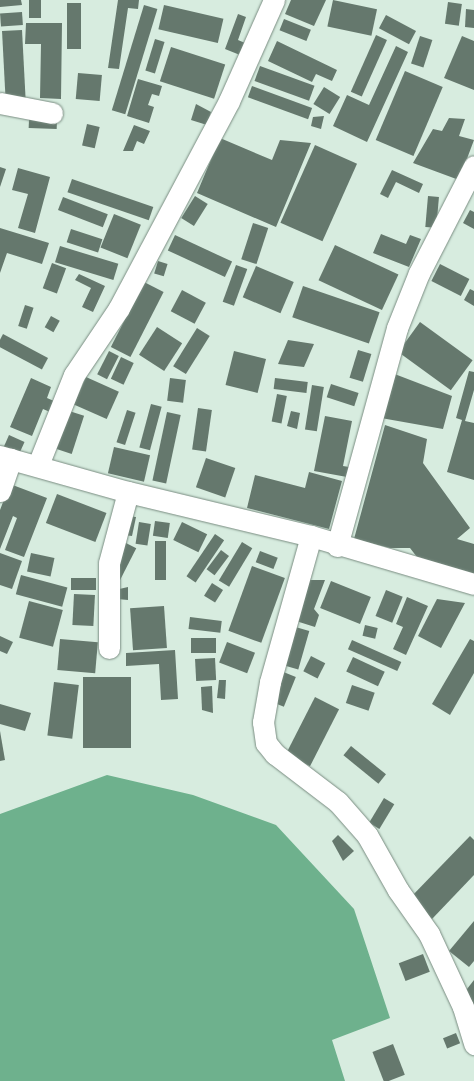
<!DOCTYPE html>
<style>
body{margin:0}
#map{position:relative;width:474px;height:1081px;overflow:hidden;background:#d7ecdf;font-family:Lato,sans-serif}
div>[style]{position:absolute}
[style*='--x']{left:calc(var(--x)*1px);top:calc(var(--y)*1px);width:calc(var(--w)*1px);rotate:calc(var(--a)*1deg)}
.forest>*{inset:0;background:#6eb18d}
.building>*{inset:0;background:#65786d;transform-origin:0 0}
.roads{filter:drop-shadow(0 0 1px #798c81) drop-shadow(0 0 1px #798c81)}
.minor>*{height:21px;margin:-10.5px;padding:0 10.5px;transform-origin:10.5px;border-radius:10.5px;background:#fff}
span{translate:-50% -50%;white-space:nowrap;text-align:center;line-height:1.15;-webkit-text-stroke:4px #d7ecdf;paint-order:stroke}
</style>
<div id="map">
<div class="forest">
<i style="clip-path:polygon(107px 775px,193px 795px,276px 825px,354px 909px,390px 1018px,332px 1040px,345px 1081px,0 1081px,0 814px)"></i>
</div>
<div class="building">
<i style="clip-path:polygon(0 0,21px 0,22px 5px,0 7px)"></i>
<i style="left:29px;top:0;width:12px;height:18px"></i>
<i style="clip-path:polygon(118px 0,139px 0,138px 9px,128px 8px,119px 69px,108px 68px)"></i>
<i style="clip-path:polygon(291px 0,326px 0,314px 26px,285px 14px)"></i>
<i style="left:333px;top:0;width:45px;height:27px;rotate:12deg"></i>
<i style="left:448px;top:2px;width:14px;height:22px;rotate:8deg"></i>
<i style="left:67px;top:3px;width:14px;height:46px"></i>
<i style="left:144px;top:5px;width:14px;height:110px;rotate:17deg"></i>
<i style="left:164px;top:5px;width:61px;height:25px;rotate:13deg"></i>
<i style="clip-path:polygon(466px 9px,474px 10px,474px 28px,465px 27px)"></i>
<i style="left:22px;top:12px;width:13px;height:22px;rotate:86deg"></i>
<i style="clip-path:polygon(238px 14px,246px 17px,238px 40px,245px 43px,240px 55px,225px 49px)"></i>
<i style="left:386px;top:15px;width:34px;height:15px;rotate:28deg"></i>
<i style="left:284px;top:19px;width:29px;height:12px;rotate:22deg"></i>
<i style="clip-path:polygon(26px 23px,62px 23px,61px 99px,40px 98px,41px 44px,25px 44px)"></i>
<i style="left:22px;top:30px;width:68px;height:20px;rotate:87deg"></i>
<i style="left:376px;top:35px;width:12px;height:62px;rotate:24deg"></i>
<i style="left:420px;top:36px;width:13px;height:29px;rotate:18deg"></i>
<i style="clip-path:polygon(462px 36px,474px 41px,474px 90px,444px 78px)"></i>
<i style="left:155px;top:39px;width:10px;height:33px;rotate:17deg"></i>
<i style="clip-path:polygon(277px 41px,337px 70px,332px 81px,316px 74px,312px 82px,268px 61px)"></i>
<i style="clip-path:polygon(396px 46px,408px 52px,367px 142px,333px 126px,347px 95px,369px 105px)"></i>
<i style="left:171px;top:47px;width:57px;height:36px;rotate:18deg"></i>
<i style="left:260px;top:66px;width:58px;height:16px;rotate:20deg"></i>
<i style="left:405px;top:71px;width:41px;height:75px;rotate:23deg"></i>
<i style="left:78px;top:73px;width:24px;height:26px;rotate:5deg"></i>
<i style="clip-path:polygon(138px 79px,162px 86px,159px 96px,152px 94px,148px 105px,154px 107px,149px 123px,127px 116px)"></i>
<i style="left:252px;top:86px;width:64px;height:12px;rotate:20deg"></i>
<i style="left:324px;top:87px;width:19px;height:20px;rotate:32deg"></i>
<i style="clip-path:polygon(196px 104px,211px 112px,207px 125px,191px 120px)"></i>
<i style="clip-path:polygon(324px 116px,321px 129px,311px 126px,313px 117px)"></i>
<i style="clip-path:polygon(449px 118px,465px 119px,459px 136px,474px 140px,459px 180px,413px 163px,433px 129px,442px 131px)"></i>
<i style="left:29px;top:119px;width:28px;height:9px;rotate:2deg"></i>
<i style="left:87px;top:124px;width:13px;height:22px;rotate:13deg"></i>
<i style="clip-path:polygon(134px 125px,150px 131px,144px 144px,137px 141px,133px 151px,123px 151px)"></i>
<i style="clip-path:polygon(220px 138px,272px 160px,280px 140px,311px 143px,276px 227px,197px 193px)"></i>
<i style="left:315px;top:145px;width:46px;height:85px;rotate:24deg"></i>
<i style="clip-path:polygon(0 167px,6px 169px,0 187px)"></i>
<i style="clip-path:polygon(18px 168px,50px 177px,35px 233px,18px 228px,28px 194px,12px 190px)"></i>
<i style="clip-path:polygon(392px 170px,423px 184px,419px 193px,396px 182px,388px 198px,380px 194px)"></i>
<i style="left:72px;top:179px;width:86px;height:14px;rotate:19deg"></i>
<i style="left:195px;top:196px;width:15px;height:26px;rotate:32deg"></i>
<i style="left:428px;top:196px;width:11px;height:31px;rotate:5deg"></i>
<i style="left:63px;top:197px;width:48px;height:14px;rotate:21deg"></i>
<i style="clip-path:polygon(470px 210px,474px 212px,474px 229px,463px 223px)"></i>
<i style="left:114px;top:214px;width:29px;height:36px;rotate:22deg"></i>
<i style="left:253px;top:223px;width:16px;height:38px;rotate:18deg"></i>
<i style="clip-path:polygon(0 228px,49px 243px,42px 264px,7px 253px,0 273px)"></i>
<i style="left:71px;top:229px;width:33px;height:14px;rotate:18deg"></i>
<i style="clip-path:polygon(381px 234px,406px 244px,410px 235px,421px 239px,409px 267px,373px 253px)"></i>
<i style="left:175px;top:235px;width:63px;height:17px;rotate:25deg"></i>
<i style="left:335px;top:245px;width:70px;height:39px;rotate:25deg"></i>
<i style="left:60px;top:246px;width:61px;height:17px;rotate:17deg"></i>
<i style="left:158px;top:261px;width:10px;height:13px;rotate:17deg"></i>
<i style="left:52px;top:263px;width:15px;height:27px;rotate:20deg"></i>
<i style="left:440px;top:264px;width:33px;height:19px;rotate:27deg"></i>
<i style="left:236px;top:265px;width:12px;height:39px;rotate:20deg"></i>
<i style="left:256px;top:266px;width:41px;height:34px;rotate:23deg"></i>
<i style="clip-path:polygon(79px 274px,105px 286px,93px 312px,82px 307px,91px 288px,75px 280px)"></i>
<i style="left:144px;top:282px;width:22px;height:73px;rotate:27deg"></i>
<i style="left:303px;top:286px;width:81px;height:33px;rotate:19deg"></i>
<i style="clip-path:polygon(470px 289px,474px 291px,474px 306px,464px 300px)"></i>
<i style="left:182px;top:290px;width:27px;height:24px;rotate:28deg"></i>
<i style="left:25px;top:305px;width:9px;height:22px;rotate:18deg"></i>
<i style="left:51px;top:316px;width:10px;height:13px;rotate:29deg"></i>
<i style="left:420px;top:322px;width:65px;height:37px;rotate:36deg"></i>
<i style="left:157px;top:327px;width:30px;height:33px;rotate:33deg"></i>
<i style="left:197px;top:328px;width:15px;height:45px;rotate:32deg"></i>
<i style="left:3px;top:334px;width:51px;height:13px;rotate:28deg"></i>
<i style="clip-path:polygon(288px 340px,314px 344px,304px 367px,278px 364px)"></i>
<i style="left:358px;top:350px;width:14px;height:29px;rotate:17deg"></i>
<i style="left:109px;top:351px;width:11px;height:26px;rotate:27deg"></i>
<i style="left:234px;top:351px;width:33px;height:35px;rotate:14deg"></i>
<i style="left:121px;top:357px;width:14px;height:24px;rotate:25deg"></i>
<i style="clip-path:polygon(469px 371px,474px 372px,474px 390px,465px 421px,474px 423px,474px 480px,447px 472px,462px 420px,456px 418px)"></i>
<i style="clip-path:polygon(392px 373px,452px 396px,443px 429px,381px 418px)"></i>
<i style="left:86px;top:377px;width:36px;height:30px;rotate:24deg"></i>
<i style="clip-path:polygon(31px 378px,51px 387px,47px 398px,54px 401px,50px 412px,43px 409px,32px 436px,10px 427px)"></i>
<i style="left:170px;top:378px;width:16px;height:23px;rotate:7deg"></i>
<i style="left:275px;top:378px;width:33px;height:11px;rotate:7deg"></i>
<i style="left:331px;top:384px;width:29px;height:14px;rotate:18deg"></i>
<i style="left:312px;top:385px;width:12px;height:45px;rotate:9deg"></i>
<i style="left:277px;top:394px;width:10px;height:28px;rotate:11deg"></i>
<i style="left:151px;top:404px;width:11px;height:45px;rotate:15deg"></i>
<i style="left:198px;top:408px;width:14px;height:42px;rotate:8deg"></i>
<i style="left:66px;top:410px;width:19px;height:40px;rotate:18deg"></i>
<i style="left:127px;top:410px;width:9px;height:34px;rotate:18deg"></i>
<i style="clip-path:polygon(291px 411px,300px 413px,297px 429px,287px 426px)"></i>
<i style="left:167px;top:412px;width:14px;height:70px;rotate:12deg"></i>
<i style="clip-path:polygon(325px 416px,352px 421px,343px 466px,349px 467px,347px 477px,314px 471px)"></i>
<i style="clip-path:polygon(385px 425px,427px 439px,423px 463px,470px 528px,457px 539px,474px 544px,474px 577px,420px 561px,410px 548px,390px 548px,354px 539px)"></i>
<i style="left:9px;top:435px;width:17px;height:13px;rotate:24deg"></i>
<i style="left:114px;top:447px;width:37px;height:27px;rotate:13deg"></i>
<i style="left:206px;top:458px;width:31px;height:31px;rotate:19deg"></i>
<i style="clip-path:polygon(309px 472px,342px 481px,329px 529px,247px 508px,255px 475px,305px 488px)"></i>
<i style="clip-path:polygon(10px 484px,47px 498px,24px 557px,5px 550px,17px 518px,13px 516px,0 549px,0 510px)"></i>
<i style="left:57px;top:494px;width:53px;height:31px;rotate:21deg"></i>
<i style="clip-path:polygon(127px 516px,136px 517px,132px 536px,124px 535px)"></i>
<i style="left:155px;top:521px;width:15px;height:15px;rotate:8deg"></i>
<i style="left:139px;top:522px;width:12px;height:22px;rotate:9deg"></i>
<i style="left:182px;top:522px;width:28px;height:20px;rotate:26deg"></i>
<i style="left:215px;top:534px;width:11px;height:51px;rotate:34deg"></i>
<i style="left:122px;top:541px;width:16px;height:39px;rotate:27deg"></i>
<i style="left:155px;top:541px;width:11px;height:39px"></i>
<i style="left:242px;top:542px;width:12px;height:45px;rotate:31deg"></i>
<i style="left:221px;top:550px;width:10px;height:24px;rotate:37deg"></i>
<i style="left:260px;top:551px;width:19px;height:12px;rotate:21deg"></i>
<i style="clip-path:polygon(0 553px,22px 561px,12px 589px,0 585px)"></i>
<i style="left:31px;top:553px;width:24px;height:19px;rotate:12deg"></i>
<i style="left:252px;top:566px;width:35px;height:69px;rotate:20deg"></i>
<i style="left:21px;top:575px;width:48px;height:20px;rotate:15deg"></i>
<i style="left:71px;top:578px;width:25px;height:12px"></i>
<i style="clip-path:polygon(308px 580px,325px 580px,314px 609px,319px 615px,315px 627px,296px 621px)"></i>
<i style="left:331px;top:581px;width:43px;height:29px;rotate:22deg"></i>
<i style="left:212px;top:583px;width:13px;height:15px;rotate:32deg"></i>
<i style="clip-path:polygon(128px 587px,128px 600px,117px 599px,115px 590px)"></i>
<i style="left:386px;top:590px;width:18px;height:28px;rotate:22deg"></i>
<i style="left:74px;top:594px;width:21px;height:31px;rotate:3deg"></i>
<i style="clip-path:polygon(407px 597px,428px 606px,406px 655px,393px 649px,403px 627px,396px 624px)"></i>
<i style="clip-path:polygon(437px 599px,465px 603px,441px 648px,418px 636px)"></i>
<i style="left:29px;top:601px;width:35px;height:38px;rotate:15deg"></i>
<i style="left:164px;top:606px;width:42px;height:34px;rotate:86deg"></i>
<i style="left:190px;top:617px;width:32px;height:12px;rotate:7deg"></i>
<i style="left:365px;top:625px;width:13px;height:11px;rotate:13deg"></i>
<i style="left:292px;top:626px;width:18px;height:40px;rotate:16deg"></i>
<i style="clip-path:polygon(0 636px,13px 642px,7px 654px,0 651px)"></i>
<i style="left:191px;top:638px;width:25px;height:15px"></i>
<i style="left:60px;top:639px;width:38px;height:31px;rotate:5deg"></i>
<i style="clip-path:polygon(470px 639px,474px 641px,474px 673px,450px 715px,432px 704px)"></i>
<i style="left:352px;top:640px;width:54px;height:10px;rotate:24deg"></i>
<i style="left:227px;top:642px;width:30px;height:22px;rotate:21deg"></i>
<i style="clip-path:polygon(175px 650px,178px 699px,161px 700px,159px 664px,126px 666px,126px 653px)"></i>
<i style="left:311px;top:656px;width:16px;height:17px;rotate:27deg"></i>
<i style="left:353px;top:657px;width:35px;height:16px;rotate:25deg"></i>
<i style="left:215px;top:658px;width:22px;height:20px;rotate:87deg"></i>
<i style="left:281px;top:671px;width:16px;height:32px;rotate:22deg"></i>
<i style="left:83px;top:677px;width:48px;height:71px"></i>
<i style="clip-path:polygon(219px 680px,226px 680px,225px 699px,217px 698px)"></i>
<i style="left:54px;top:682px;width:25px;height:54px;rotate:7deg"></i>
<i style="left:352px;top:685px;width:24px;height:19px;rotate:19deg"></i>
<i style="clip-path:polygon(212px 686px,213px 713px,202px 710px,201px 687px)"></i>
<i style="left:315px;top:697px;width:27px;height:64px;rotate:27deg"></i>
<i style="clip-path:polygon(0 704px,31px 713px,25px 731px,0 724px)"></i>
<i style="clip-path:polygon(0 731px,5px 760px,0 761px)"></i>
<i style="left:351px;top:746px;width:45px;height:12px;rotate:39deg"></i>
<i style="left:384px;top:798px;width:12px;height:29px;rotate:31deg"></i>
<i style="clip-path:polygon(338px 835px,354px 851px,343px 861px,332px 841px)"></i>
<i style="clip-path:polygon(470px 836px,474px 840px,474px 875px,432px 919px,410px 898px)"></i>
<i style="clip-path:polygon(474px 921px,474px 961px,469px 967px,449px 951px)"></i>
<i style="left:423px;top:954px;width:19px;height:26px;rotate:69deg"></i>
<i style="clip-path:polygon(474px 980px,474px 1009px,460px 998px)"></i>
<i style="left:456px;top:1033px;width:11px;height:14px;rotate:68deg"></i>
<i style="left:393px;top:1044px;width:33px;height:22px;rotate:69deg"></i>
</div>
<div class="roads">
<div class="minor">
<i style="--x:0;--y:103;--w:53;--a:10.9"></i>
<i style="--x:0;--y:456;--w:133;--a:15.7"></i>
<i style="--x:128;--y:492;--w:188;--a:13.5"></i>
<i style="--x:311;--y:536;--w:170;--a:16.4"></i>
<i style="--x:38;--y:465;--w:97;--a:-68.2"></i>
<i style="--x:74;--y:375;--w:81;--a:-56.1"></i>
<i style="--x:119;--y:308;--w:234;--a:-62"></i>
<i style="--x:229;--y:101;--w:111;--a:-66"></i>
<i style="--x:0;--y:491;--w:34;--a:-71"></i>
<i style="--x:311;--y:536;--w:152;--a:105.7"></i>
<i style="--x:270;--y:682;--w:41;--a:99.9"></i>
<i style="--x:263;--y:722;--w:21;--a:82"></i>
<i style="--x:266;--y:743;--w:14;--a:51"></i>
<i style="--x:275;--y:754;--w:79;--a:37.3"></i>
<i style="--x:338;--y:802;--w:44;--a:48.7"></i>
<i style="--x:367;--y:835;--w:63;--a:60.6"></i>
<i style="--x:398;--y:890;--w:54;--a:54.8"></i>
<i style="--x:429;--y:934;--w:81;--a:65"></i>
<i style="--x:463;--y:1007;--w:39;--a:73"></i>
<i style="--x:337;--y:546;--w:226;--a:-74.6"></i>
<i style="--x:397;--y:328;--w:59;--a:-68.2"></i>
<i style="--x:419;--y:273;--w:120;--a:-62.8"></i>
<i style="--x:109;--y:648;--w:85;--a:-90"></i>
<i style="--x:109;--y:563;--w:73;--a:-75"></i>
</div>
</div>
</div>
